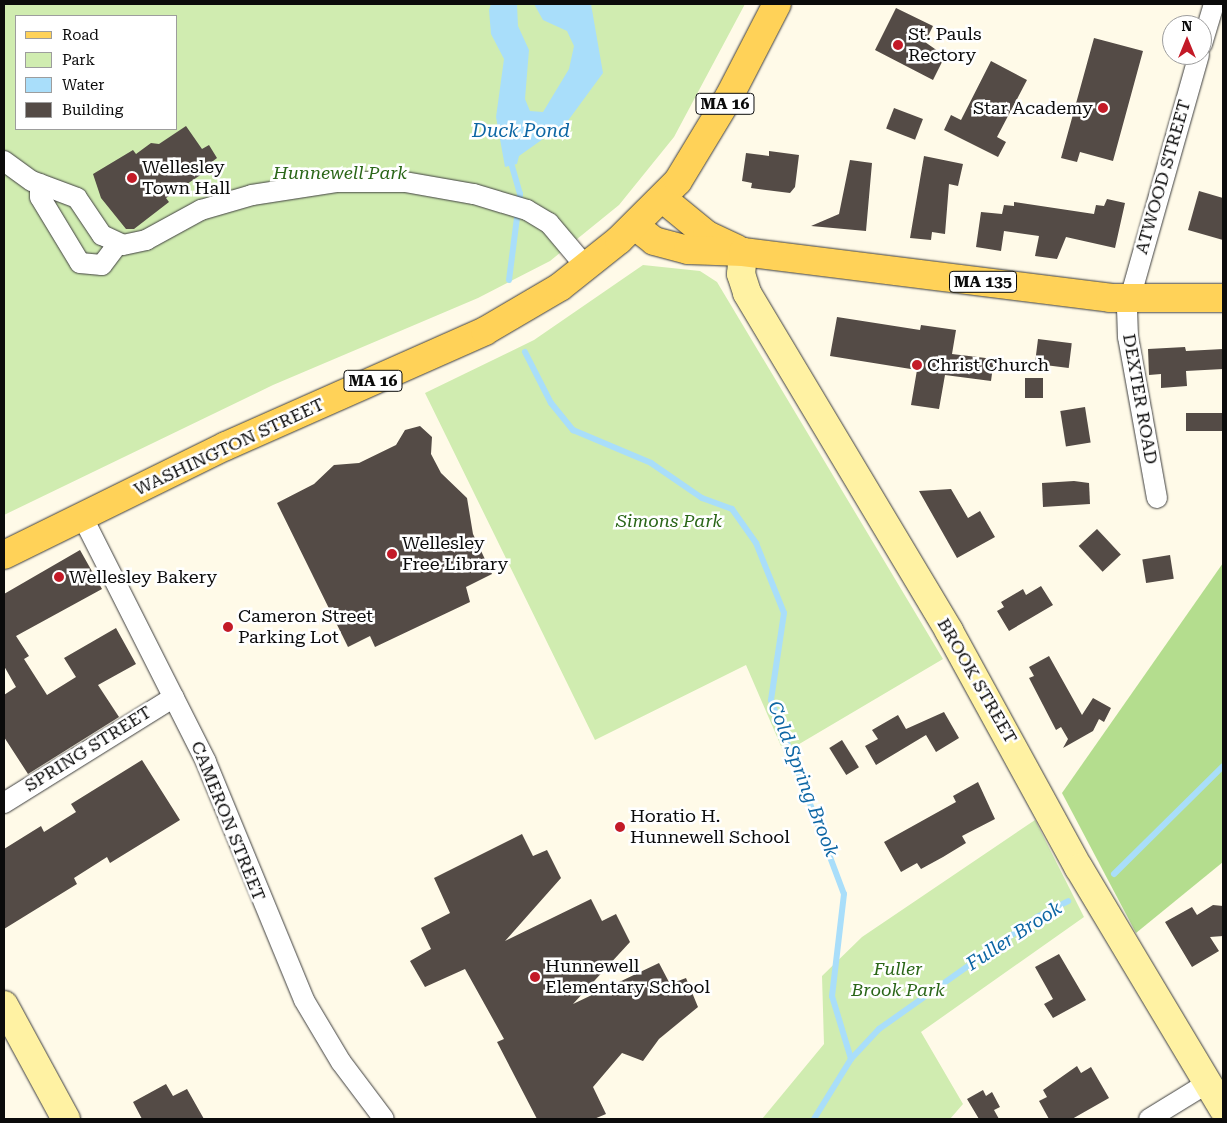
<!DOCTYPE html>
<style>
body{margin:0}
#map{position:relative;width:1227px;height:1123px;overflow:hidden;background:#fffae8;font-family:"Roboto Serif",serif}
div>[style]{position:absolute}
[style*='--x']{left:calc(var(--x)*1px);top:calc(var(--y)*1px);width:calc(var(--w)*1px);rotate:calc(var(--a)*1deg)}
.green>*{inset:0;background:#d0ecb0}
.forest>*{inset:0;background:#b4dd8e}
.water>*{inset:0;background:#a9defa}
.stream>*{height:6px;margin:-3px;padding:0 3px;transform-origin:3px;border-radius:3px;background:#a9defa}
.building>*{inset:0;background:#544b46;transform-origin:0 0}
.roads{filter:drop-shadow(0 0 1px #3e3e3e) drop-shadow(0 0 1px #3e3e3e)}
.street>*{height:20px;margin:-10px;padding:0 10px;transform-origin:10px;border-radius:10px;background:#fff}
.secondary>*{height:28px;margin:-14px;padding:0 14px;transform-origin:14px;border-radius:14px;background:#fff2a3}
.primary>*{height:28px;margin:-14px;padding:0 14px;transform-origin:14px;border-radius:14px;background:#ffd258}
.dots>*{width:14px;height:14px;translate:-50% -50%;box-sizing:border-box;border:2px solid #fff;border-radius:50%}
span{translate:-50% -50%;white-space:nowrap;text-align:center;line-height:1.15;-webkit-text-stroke:5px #fff;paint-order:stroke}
.shield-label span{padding:1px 4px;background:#fff;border:1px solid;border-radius:4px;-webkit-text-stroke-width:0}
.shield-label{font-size:16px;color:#0b0b0b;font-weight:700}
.poi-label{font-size:18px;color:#0b0b0b}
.left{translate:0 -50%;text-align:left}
.right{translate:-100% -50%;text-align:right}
.park-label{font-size:18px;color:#2a6618;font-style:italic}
.street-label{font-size:18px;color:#0b0b0b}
.water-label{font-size:19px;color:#0d66a4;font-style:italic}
.frame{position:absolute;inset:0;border:5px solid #0b0b0b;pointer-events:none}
.legend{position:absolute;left:15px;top:15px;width:162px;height:115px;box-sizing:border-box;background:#fff;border:1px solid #9d9d9d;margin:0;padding:6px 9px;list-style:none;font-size:15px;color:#0b0b0b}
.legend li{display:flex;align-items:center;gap:10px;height:25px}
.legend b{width:25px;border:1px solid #9d9d9d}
.north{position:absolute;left:1162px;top:15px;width:50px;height:50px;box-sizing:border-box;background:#fff;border:1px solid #9d9d9d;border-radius:50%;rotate:0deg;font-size:14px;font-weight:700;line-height:20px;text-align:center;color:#0b0b0b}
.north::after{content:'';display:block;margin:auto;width:18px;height:22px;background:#c31a27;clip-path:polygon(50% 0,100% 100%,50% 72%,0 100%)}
</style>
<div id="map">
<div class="green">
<i style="clip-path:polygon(evenodd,4px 4px,745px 4px,674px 137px,619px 205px,550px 261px,478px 298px,273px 385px,4px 515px,4px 4px,16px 16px,176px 16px,176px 129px,16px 129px,16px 16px)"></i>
<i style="clip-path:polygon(643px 265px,700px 271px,717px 282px,943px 659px,784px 753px,746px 665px,595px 740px,425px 393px,534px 340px)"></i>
<i style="clip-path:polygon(1035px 820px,1084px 917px,921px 1032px,963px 1104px,950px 1119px,762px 1119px,824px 1044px,822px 976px,862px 937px)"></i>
</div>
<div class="forest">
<i style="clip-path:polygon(1223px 563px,1223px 862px,1136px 933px,1062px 793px)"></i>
</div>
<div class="water">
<i style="clip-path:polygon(517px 4px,518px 26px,529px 50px,525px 99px,530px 111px,543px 112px,569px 69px,574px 46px,567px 31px,543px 20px,534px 4px,591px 4px,603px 73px,567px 122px,519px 156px,517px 164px,505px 167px,496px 117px,504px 59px,491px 34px,489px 10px,491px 4px)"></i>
</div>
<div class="stream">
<i style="--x:509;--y:280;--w:87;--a:-82.7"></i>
<i style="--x:520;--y:194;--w:36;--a:-106"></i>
<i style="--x:525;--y:352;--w:57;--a:63"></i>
<i style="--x:551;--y:403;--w:35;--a:51"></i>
<i style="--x:573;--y:430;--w:85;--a:22.9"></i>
<i style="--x:651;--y:463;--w:62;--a:34.5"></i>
<i style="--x:702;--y:498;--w:32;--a:20"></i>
<i style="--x:732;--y:509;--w:42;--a:54.8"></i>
<i style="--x:756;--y:543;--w:75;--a:68.2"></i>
<i style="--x:784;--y:613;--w:88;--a:98.5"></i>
<i style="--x:771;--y:700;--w:207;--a:69.4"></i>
<i style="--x:844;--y:894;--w:103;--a:96.7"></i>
<i style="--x:832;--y:996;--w:66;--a:73.2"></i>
<i style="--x:1114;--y:874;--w:153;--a:-44.7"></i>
<i style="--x:814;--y:1119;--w:70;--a:-58.3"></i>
<i style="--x:851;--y:1059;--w:41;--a:-47"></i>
<i style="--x:879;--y:1029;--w:194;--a:-35.3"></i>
<i style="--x:1037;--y:917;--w:35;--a:-27"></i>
</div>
<div class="building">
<i style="clip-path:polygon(896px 8px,933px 26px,925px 42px,945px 56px,933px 80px,875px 50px)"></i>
<i style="clip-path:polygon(1094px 38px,1143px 51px,1113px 161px,1080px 152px,1077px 162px,1061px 158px)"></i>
<i style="clip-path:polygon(991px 61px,1027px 80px,997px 137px,1006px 142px,998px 157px,944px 130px,951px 115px,961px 120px)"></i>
<i style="left:894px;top:108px;width:31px;height:22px;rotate:21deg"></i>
<i style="clip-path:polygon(186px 126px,202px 149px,209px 145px,217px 158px,209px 164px,211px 168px,166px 198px,169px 202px,134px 229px,126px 229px,101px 198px,93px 174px,133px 150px,136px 154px,151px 143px,159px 144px)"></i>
<i style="clip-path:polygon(769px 151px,799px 155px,795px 187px,790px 193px,751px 188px,752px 183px,742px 181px,746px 153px,769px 156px)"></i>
<i style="clip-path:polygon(924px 156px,963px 164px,958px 186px,949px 184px,945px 234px,932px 232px,931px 240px,910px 238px)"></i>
<i style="clip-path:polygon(850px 160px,872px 163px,866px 231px,811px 226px,839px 214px)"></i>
<i style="clip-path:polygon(1199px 191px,1223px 198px,1223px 240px,1188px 230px)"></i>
<i style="clip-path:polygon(1107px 199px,1125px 203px,1115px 248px,1066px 237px,1057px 259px,1035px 256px,1039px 236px,1004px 231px,1001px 251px,976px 247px,981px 212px,1002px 214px,1004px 205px,1014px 206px,1014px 202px,1094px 214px,1096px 205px,1104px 206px)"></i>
<i style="clip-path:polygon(837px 317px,920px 330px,921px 325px,956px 330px,952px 354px,994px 359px,991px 381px,945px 375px,939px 409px,911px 405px,917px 370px,830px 356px)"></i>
<i style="left:1038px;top:339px;width:34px;height:25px;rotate:7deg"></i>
<i style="clip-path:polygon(1185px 347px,1186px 351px,1223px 349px,1223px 369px,1186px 371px,1187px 386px,1161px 388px,1161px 374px,1149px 375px,1148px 349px)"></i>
<i style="left:1025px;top:378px;width:18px;height:20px"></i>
<i style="left:1085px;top:407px;width:36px;height:25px;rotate:81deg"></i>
<i style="left:1223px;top:413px;width:18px;height:37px;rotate:90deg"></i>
<i style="clip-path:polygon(420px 426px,432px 437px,431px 454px,441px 473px,467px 498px,473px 534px,492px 574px,466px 587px,470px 602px,375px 647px,370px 636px,348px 647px,277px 503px,314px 484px,334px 465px,359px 463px,396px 445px,405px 430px)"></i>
<i style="clip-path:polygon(1074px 481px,1089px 483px,1090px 504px,1043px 507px,1042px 483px)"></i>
<i style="clip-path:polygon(951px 489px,968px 518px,980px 511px,995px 537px,957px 558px,919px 491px)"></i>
<i style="left:1097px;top:529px;width:35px;height:25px;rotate:47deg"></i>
<i style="clip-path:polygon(80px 550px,102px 589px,16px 636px,29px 656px,24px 659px,47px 695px,76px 677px,64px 658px,116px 628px,136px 664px,98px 685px,119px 717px,28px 774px,4px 737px,4px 695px,16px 687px,4px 666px,4px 594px)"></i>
<i style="left:1170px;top:555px;width:24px;height:28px;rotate:81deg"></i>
<i style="clip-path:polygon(1041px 586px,1053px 605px,1009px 631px,997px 611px,1004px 607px,1001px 602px,1023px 589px,1026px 595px)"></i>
<i style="clip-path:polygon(1049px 656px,1082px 715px,1093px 698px,1111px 708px,1104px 722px,1099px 719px,1093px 731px,1063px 748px,1068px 739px,1061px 727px,1056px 730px,1029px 678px,1034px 676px,1029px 667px)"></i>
<i style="clip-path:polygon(944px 712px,959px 738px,936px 752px,926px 735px,876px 765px,865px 746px,878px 739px,872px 730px,898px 715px,906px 729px)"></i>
<i style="left:842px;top:740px;width:32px;height:15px;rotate:58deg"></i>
<i style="clip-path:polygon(142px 760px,180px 820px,110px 863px,107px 857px,74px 878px,77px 884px,4px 929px,4px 849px,41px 826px,44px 832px,76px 812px,71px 804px)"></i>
<i style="clip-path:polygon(978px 782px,995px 819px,962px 836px,966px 843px,943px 857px,921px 869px,917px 863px,901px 872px,884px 842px,956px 802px,953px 796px)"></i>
<i style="clip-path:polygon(522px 834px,533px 856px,547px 850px,561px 878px,505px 941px,591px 899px,602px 921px,616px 914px,630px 942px,573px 1004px,659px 963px,670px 984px,686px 978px,698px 1007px,659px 1039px,643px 1061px,622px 1053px,593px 1087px,606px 1114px,594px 1119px,537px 1119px,497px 1042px,504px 1039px,465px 969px,425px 987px,410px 961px,431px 949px,421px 928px,450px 913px,434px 878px)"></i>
<i style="clip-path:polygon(1213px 905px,1223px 906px,1223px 936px,1210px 937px,1219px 951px,1192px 967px,1165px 922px,1192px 907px,1197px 915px)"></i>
<i style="clip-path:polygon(1059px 954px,1086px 1000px,1053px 1018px,1044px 1004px,1053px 999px,1035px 967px)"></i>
<i style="clip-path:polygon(1077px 1066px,1081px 1073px,1091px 1067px,1109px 1098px,1072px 1119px,1049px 1119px,1039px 1101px,1047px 1097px,1043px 1090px)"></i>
<i style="clip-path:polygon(166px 1084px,173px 1096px,187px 1089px,204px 1119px,142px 1119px,133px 1102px)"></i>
<i style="clip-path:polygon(983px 1090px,986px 1096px,992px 1092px,1000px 1107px,994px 1110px,999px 1119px,979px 1119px,967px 1099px)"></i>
</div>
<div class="roads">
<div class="street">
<i style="--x:1202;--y:44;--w:42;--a:-73.3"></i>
<i style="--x:4;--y:161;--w:34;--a:36"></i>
<i style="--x:32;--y:181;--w:48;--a:20.7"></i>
<i style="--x:77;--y:198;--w:45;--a:56"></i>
<i style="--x:102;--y:235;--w:23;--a:25"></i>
<i style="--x:123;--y:245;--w:24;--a:-12"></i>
<i style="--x:146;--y:240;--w:63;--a:-28.6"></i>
<i style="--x:201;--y:210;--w:53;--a:-16.4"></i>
<i style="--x:252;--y:195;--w:85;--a:-8.8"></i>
<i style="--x:336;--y:182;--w:69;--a:0"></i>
<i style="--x:405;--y:182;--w:70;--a:9.9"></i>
<i style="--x:474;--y:194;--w:55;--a:16.8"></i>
<i style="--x:527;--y:210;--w:26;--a:31"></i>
<i style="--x:549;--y:223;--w:57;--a:49.9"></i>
<i style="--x:40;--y:184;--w:13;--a:90"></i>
<i style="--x:40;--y:197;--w:77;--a:58.8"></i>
<i style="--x:80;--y:263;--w:22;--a:5"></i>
<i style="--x:102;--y:265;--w:26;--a:-53"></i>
<i style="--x:1157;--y:498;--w:164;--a:-100.2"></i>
<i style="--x:1128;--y:337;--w:28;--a:-92"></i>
<i style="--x:1127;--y:309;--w:264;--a:-74.2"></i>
<i style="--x:82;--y:516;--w:275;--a:63.2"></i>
<i style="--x:206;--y:762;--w:257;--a:67.6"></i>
<i style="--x:304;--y:1000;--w:72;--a:59.2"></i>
<i style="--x:341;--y:1062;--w:71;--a:53"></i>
<i style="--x:4;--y:803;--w:200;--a:-31.9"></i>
<i style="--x:1149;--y:1119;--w:67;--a:-31.6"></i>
</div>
<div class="secondary">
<i style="--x:743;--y:252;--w:22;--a:95"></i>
<i style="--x:741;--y:274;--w:20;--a:72"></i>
<i style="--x:747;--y:293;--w:394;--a:59.1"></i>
<i style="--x:949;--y:631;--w:270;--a:61.3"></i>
<i style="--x:1079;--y:868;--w:281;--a:59.1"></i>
<i style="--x:4;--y:1005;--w:130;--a:61.5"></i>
</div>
<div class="primary">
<i style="--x:662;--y:198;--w:58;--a:39.4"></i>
<i style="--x:707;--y:235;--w:33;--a:25"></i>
<i style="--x:635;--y:226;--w:24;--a:38"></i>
<i style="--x:654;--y:241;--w:35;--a:15"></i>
<i style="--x:688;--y:250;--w:55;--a:2.1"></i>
<i style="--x:743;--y:252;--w:370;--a:7.1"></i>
<i style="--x:1110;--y:298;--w:113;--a:0"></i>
<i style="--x:4;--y:555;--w:247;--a:-26.2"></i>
<i style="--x:226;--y:446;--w:283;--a:-23.9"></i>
<i style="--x:485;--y:331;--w:87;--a:-30.4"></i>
<i style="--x:560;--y:287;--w:75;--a:-38.5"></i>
<i style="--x:619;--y:240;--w:83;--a:-45"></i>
<i style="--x:678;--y:181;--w:100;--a:-58.8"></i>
<i style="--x:730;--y:95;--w:102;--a:-62.7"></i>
</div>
</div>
<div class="dots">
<i style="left:898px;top:45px;background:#c31a27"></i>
<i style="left:1103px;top:108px;background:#c31a27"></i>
<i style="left:132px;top:178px;background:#c31a27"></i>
<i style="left:917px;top:365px;background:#c31a27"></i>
<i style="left:392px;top:554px;background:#c31a27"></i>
<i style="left:59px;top:577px;background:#c31a27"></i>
<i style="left:228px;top:627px;background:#c31a27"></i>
<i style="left:620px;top:827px;background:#c31a27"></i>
<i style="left:535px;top:977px;background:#c31a27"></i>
</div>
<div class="shield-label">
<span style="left:725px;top:104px">MA 16</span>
<span style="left:983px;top:282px">MA 135</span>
<span style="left:373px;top:381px">MA 16</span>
</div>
<div class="poi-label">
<span class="left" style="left:908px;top:45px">St. Pauls<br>Rectory</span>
<span class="right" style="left:1093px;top:108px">Star Academy</span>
<span class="left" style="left:142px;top:178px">Wellesley<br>Town Hall</span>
<span class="left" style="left:927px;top:365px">Christ Church</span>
<span class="left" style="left:402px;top:554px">Wellesley<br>Free Library</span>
<span class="left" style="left:69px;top:577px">Wellesley Bakery</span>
<span class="left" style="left:238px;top:627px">Cameron Street<br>Parking Lot</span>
<span class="left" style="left:630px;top:827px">Horatio H.<br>Hunnewell School</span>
<span class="left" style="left:545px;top:977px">Hunnewell<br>Elementary School</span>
</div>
<div class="park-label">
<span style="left:340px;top:173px">Hunnewell Park</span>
<span style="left:669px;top:521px">Simons Park</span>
<span style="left:898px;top:980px">Fuller<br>Brook Park</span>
</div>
<div class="street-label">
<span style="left:1163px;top:177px;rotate:-74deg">ATWOOD STREET</span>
<span style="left:1140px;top:399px;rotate:80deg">DEXTER ROAD</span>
<span style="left:229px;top:447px;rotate:-25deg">WASHINGTON STREET</span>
<span style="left:977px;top:681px;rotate:60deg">BROOK STREET</span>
<span style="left:88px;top:749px;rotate:-32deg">SPRING STREET</span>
<span style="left:228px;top:821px;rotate:68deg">CAMERON STREET</span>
</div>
<div class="water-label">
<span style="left:521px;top:131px">Duck Pond</span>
<span style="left:803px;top:779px;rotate:69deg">Cold Spring Brook</span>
<span style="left:1014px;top:936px;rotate:-33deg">Fuller Brook</span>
</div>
<div class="frame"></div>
<ul class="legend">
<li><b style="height:6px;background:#ffd258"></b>Road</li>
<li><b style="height:14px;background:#d0ecb0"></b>Park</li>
<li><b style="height:14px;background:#a9defa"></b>Water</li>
<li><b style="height:14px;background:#544b46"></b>Building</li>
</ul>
<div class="north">N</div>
</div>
